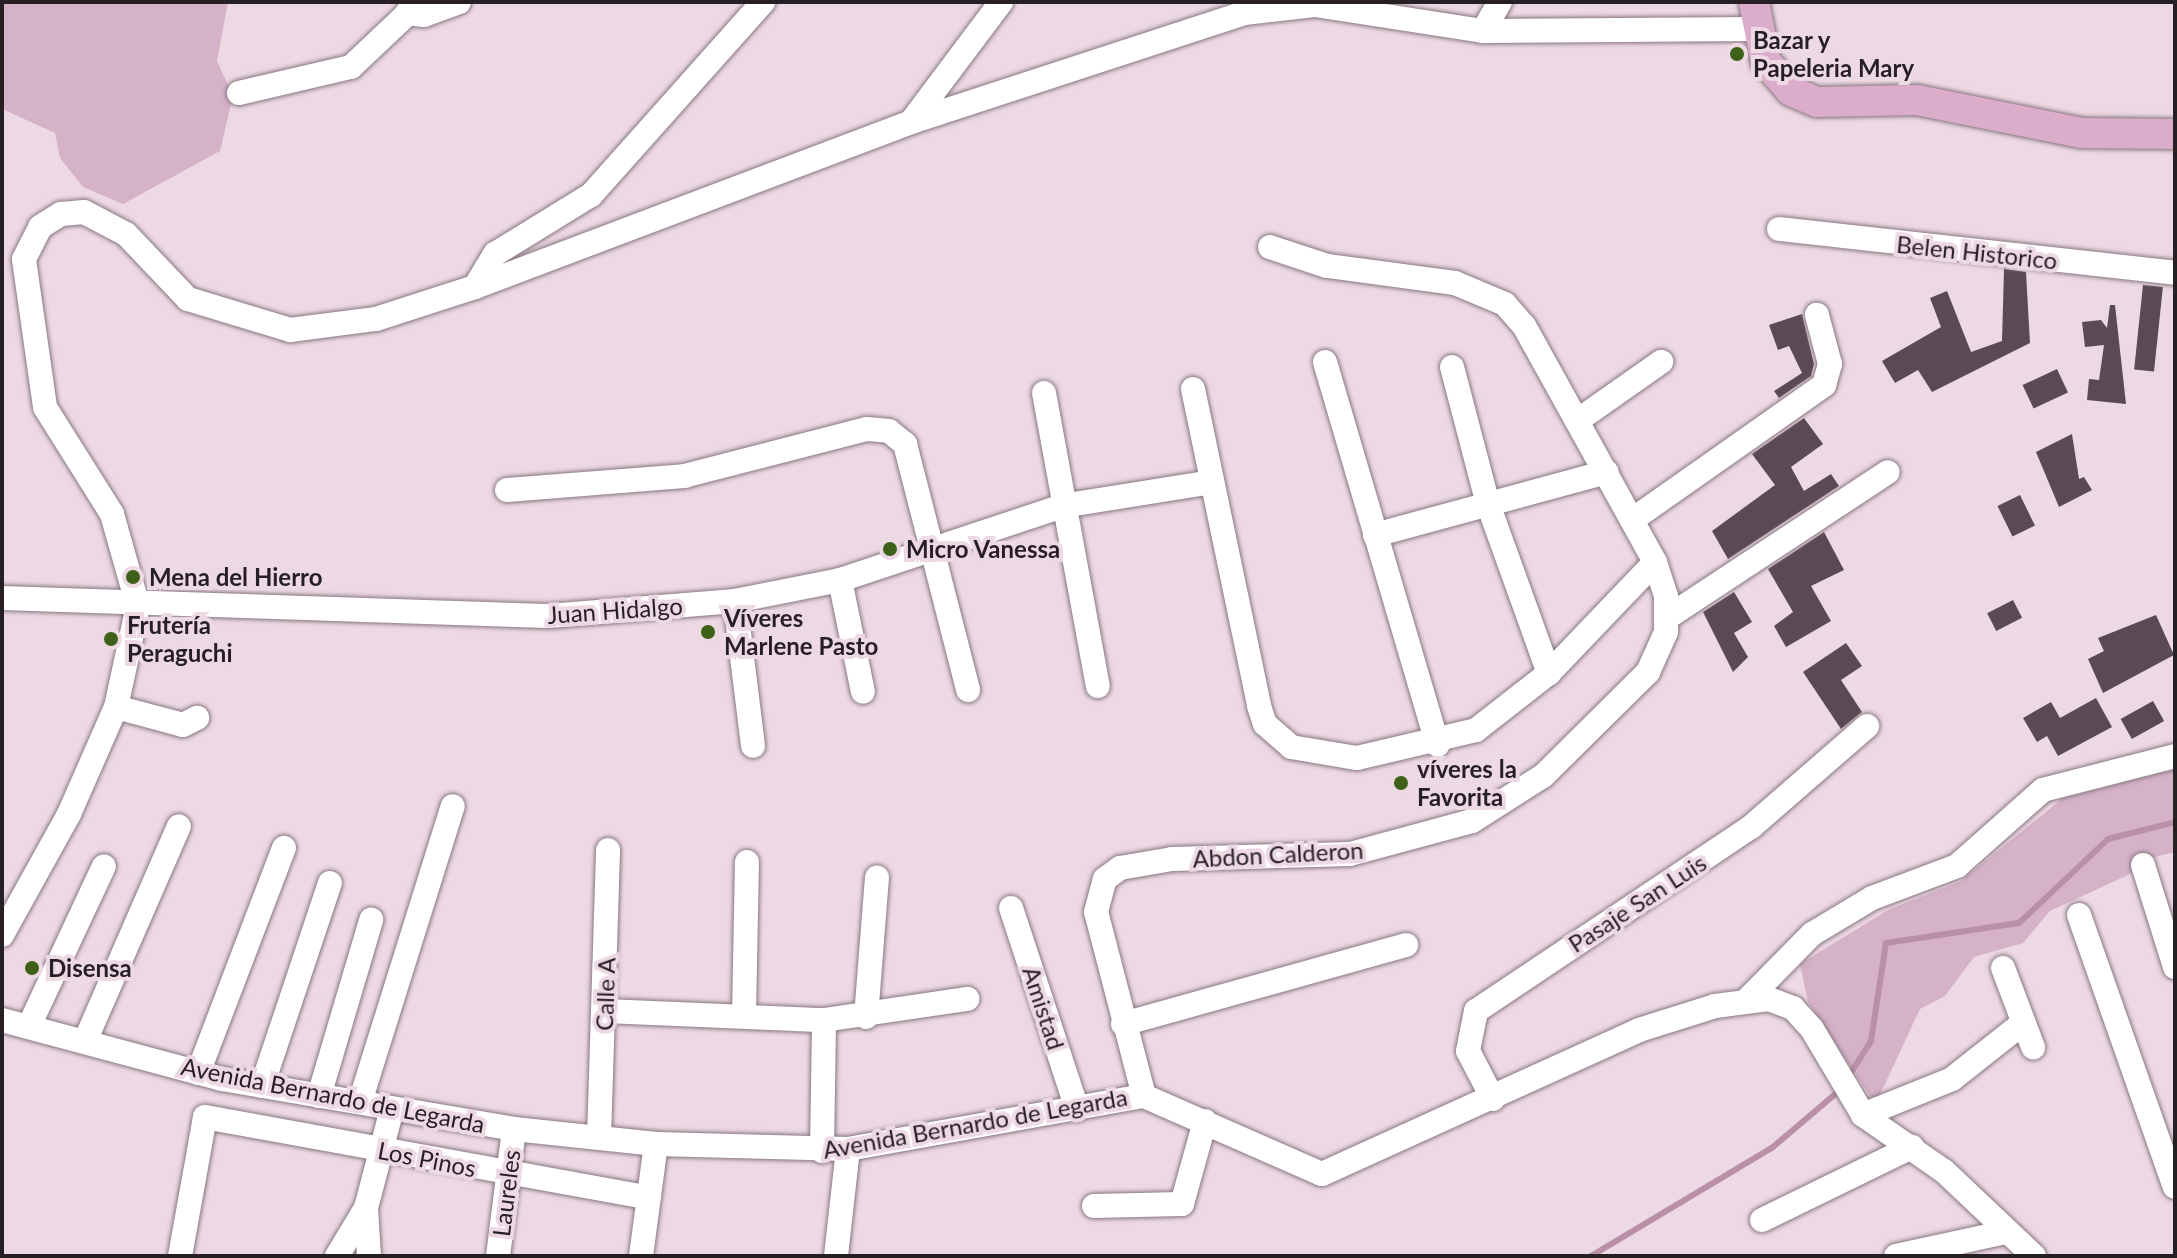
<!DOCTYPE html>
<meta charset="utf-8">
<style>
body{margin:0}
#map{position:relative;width:2177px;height:1258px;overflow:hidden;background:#edd9e4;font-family:Lato,sans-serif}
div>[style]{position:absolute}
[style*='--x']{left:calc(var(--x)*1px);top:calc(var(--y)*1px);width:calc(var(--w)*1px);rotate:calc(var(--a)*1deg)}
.green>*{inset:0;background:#d5b2c7}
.stream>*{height:6px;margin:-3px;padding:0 3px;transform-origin:3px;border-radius:3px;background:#ba90a9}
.building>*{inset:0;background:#5a4a53;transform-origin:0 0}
.roads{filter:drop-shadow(0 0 2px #887781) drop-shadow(0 0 2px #887781)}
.minor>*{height:24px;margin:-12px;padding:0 12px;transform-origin:12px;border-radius:12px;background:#fff}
.major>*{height:30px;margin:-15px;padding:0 15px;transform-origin:15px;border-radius:15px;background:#dbadca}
.dots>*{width:22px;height:22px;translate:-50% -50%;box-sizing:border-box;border:4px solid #edd9e4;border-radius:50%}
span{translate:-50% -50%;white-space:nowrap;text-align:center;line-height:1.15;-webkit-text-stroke:8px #edd9e4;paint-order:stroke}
.poi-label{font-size:24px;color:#261f23;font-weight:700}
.left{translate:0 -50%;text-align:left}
.street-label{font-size:24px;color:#261f23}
.frame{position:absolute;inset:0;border:4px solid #261f23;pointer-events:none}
</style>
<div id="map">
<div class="green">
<i style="clip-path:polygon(2px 2px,228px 2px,217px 61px,233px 96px,220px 151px,123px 204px,83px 187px,60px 158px,55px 133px,2px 109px)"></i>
<i style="clip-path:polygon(2175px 769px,2175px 852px,2143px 860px,2128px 875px,2050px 911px,2023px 943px,1974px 957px,1945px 996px,1920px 1009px,1878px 1099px,1870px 1096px,1808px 1002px,1800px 964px,1888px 910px,1961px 881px,2063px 798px)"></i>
</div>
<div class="stream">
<i style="--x:1848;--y:1077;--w:43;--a:-57.4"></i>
<i style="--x:1871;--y:1041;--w:99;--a:-81.3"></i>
<i style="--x:1886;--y:943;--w:134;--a:-8.6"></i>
<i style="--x:2019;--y:923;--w:122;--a:-43.3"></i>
<i style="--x:2108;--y:839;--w:69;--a:-14.2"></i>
<i style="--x:1591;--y:1256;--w:212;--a:-30.9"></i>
<i style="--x:1773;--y:1147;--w:88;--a:-40.4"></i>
</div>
<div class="building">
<i style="clip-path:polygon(2004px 269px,2026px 272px,2030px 343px,1932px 392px,1918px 370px,1895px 383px,1882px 361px,1941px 327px,1930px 298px,1947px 291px,1971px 352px,2002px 341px)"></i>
<i style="left:2143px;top:285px;width:20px;height:85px;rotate:6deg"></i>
<i style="clip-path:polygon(2110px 305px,2115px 305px,2126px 404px,2087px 400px,2089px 379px,2099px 380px,2104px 345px,2085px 347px,2082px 322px,2101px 320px,2107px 328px)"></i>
<i style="clip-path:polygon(1802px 314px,1814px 364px,1811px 376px,1779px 398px,1774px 391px,1802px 373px,1789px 346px,1778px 350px,1769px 325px)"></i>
<i style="left:2057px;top:369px;width:26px;height:38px;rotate:65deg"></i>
<i style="clip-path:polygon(1804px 418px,1823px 444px,1791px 467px,1804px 491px,1831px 474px,1839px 486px,1728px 559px,1712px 531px,1775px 485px,1752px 454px)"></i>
<i style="clip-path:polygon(2072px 434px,2079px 479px,2084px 477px,2092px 490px,2059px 507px,2036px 452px)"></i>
<i style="left:2020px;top:495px;width:34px;height:25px;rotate:64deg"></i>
<i style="clip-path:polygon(1824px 532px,1844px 570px,1811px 586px,1831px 621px,1786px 647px,1774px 626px,1793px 612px,1768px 569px)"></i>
<i style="clip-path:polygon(1734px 592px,1752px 622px,1734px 633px,1748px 657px,1733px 672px,1703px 612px)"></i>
<i style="left:2013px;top:600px;width:20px;height:29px;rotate:63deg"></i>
<i style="clip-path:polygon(2156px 615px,2174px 655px,2103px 693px,2088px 659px,2104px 651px,2098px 638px)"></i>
<i style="clip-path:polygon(1846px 643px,1862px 666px,1841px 680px,1862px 712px,1841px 729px,1803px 672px)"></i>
<i style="clip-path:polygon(2096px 698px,2112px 727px,2058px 756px,2047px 736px,2037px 742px,2023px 718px,2051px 702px,2060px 718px)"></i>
<i style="left:2153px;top:701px;width:23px;height:37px;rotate:61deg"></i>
</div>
<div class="roads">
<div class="minor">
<i style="--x:407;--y:13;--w:17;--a:7"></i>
<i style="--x:424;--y:15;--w:37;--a:-20"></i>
<i style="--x:1483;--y:31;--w:34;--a:-60"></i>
<i style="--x:239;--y:93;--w:115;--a:-13.1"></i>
<i style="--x:351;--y:67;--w:95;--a:-43.3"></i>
<i style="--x:911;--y:122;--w:150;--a:-53.1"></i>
<i style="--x:1779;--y:229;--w:398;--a:6.3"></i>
<i style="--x:475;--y:287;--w:39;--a:-59"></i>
<i style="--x:495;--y:254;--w:113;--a:-31.6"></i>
<i style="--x:591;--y:195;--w:259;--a:-48.3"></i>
<i style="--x:1325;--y:362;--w:399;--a:73.6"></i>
<i style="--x:1452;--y:367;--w:142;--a:75.3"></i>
<i style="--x:1488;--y:504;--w:180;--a:70.2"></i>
<i style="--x:1193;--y:389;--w:324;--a:78.2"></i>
<i style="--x:1259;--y:706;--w:19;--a:72"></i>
<i style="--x:1265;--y:724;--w:35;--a:41"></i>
<i style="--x:1291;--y:747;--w:67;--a:9.5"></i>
<i style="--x:1357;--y:758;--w:122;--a:-13.2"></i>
<i style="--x:1476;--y:730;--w:93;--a:-38"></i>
<i style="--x:1549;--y:673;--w:153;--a:-46.3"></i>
<i style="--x:1044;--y:393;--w:298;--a:79.6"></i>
<i style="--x:1577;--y:421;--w:103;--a:-35.1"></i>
<i style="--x:507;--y:490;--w:178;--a:-4.5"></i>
<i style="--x:684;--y:476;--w:189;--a:-14.4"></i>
<i style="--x:867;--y:429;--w:22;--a:5"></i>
<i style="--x:889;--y:431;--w:21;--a:39"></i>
<i style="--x:905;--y:444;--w:254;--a:75.6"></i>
<i style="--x:1632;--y:520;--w:235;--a:-35.1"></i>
<i style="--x:1824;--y:385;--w:22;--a:-74"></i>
<i style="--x:1830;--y:364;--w:51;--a:-104.9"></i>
<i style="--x:1375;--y:535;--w:240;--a:-15.2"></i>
<i style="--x:840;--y:580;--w:114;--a:78.4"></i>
<i style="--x:2;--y:598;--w:546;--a:1.89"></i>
<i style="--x:548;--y:616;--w:188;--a:-4.6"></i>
<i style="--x:735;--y:601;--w:107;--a:-11.3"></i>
<i style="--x:840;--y:580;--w:234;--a:-18.4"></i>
<i style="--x:1062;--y:506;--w:152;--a:-9.1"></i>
<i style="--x:735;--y:601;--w:146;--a:82.9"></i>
<i style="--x:1668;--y:617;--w:263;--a:-33.4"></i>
<i style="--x:116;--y:707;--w:69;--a:15"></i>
<i style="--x:183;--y:725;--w:16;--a:-27"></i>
<i style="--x:2143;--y:865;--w:107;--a:72.6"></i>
<i style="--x:1011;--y:908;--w:212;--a:71.8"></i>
<i style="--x:2079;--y:915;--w:288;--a:70.6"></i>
<i style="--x:2;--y:935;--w:138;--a:-61"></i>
<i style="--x:69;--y:814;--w:117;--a:-66.3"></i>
<i style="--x:116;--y:707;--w:103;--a:-77.7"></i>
<i style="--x:138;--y:606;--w:96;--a:-105.8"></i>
<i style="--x:112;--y:514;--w:126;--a:-122.1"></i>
<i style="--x:45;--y:407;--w:149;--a:-98.1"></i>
<i style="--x:24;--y:259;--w:36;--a:-63"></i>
<i style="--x:40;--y:227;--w:25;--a:-32"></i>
<i style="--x:61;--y:214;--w:23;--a:-5"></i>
<i style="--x:84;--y:212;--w:47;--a:27.6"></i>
<i style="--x:126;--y:234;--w:90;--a:46.4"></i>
<i style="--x:188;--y:299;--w:107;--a:16.9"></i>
<i style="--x:290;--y:330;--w:87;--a:-7.3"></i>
<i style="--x:376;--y:319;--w:104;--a:-17.9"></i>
<i style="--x:475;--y:287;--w:466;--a:-20.7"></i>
<i style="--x:911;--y:122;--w:350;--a:-18.1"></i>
<i style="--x:1244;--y:13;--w:71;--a:-6.4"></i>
<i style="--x:1315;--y:5;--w:170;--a:8.8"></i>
<i style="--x:1483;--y:31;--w:272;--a:-0.4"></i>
<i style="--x:2003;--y:968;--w:85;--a:69.2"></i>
<i style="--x:1749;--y:998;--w:90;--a:-45.5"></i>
<i style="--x:1812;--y:934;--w:70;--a:-31"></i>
<i style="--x:1872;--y:898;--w:91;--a:-20.6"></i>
<i style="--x:1957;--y:866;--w:115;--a:-41.5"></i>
<i style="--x:2043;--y:790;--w:136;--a:-14.4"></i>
<i style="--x:605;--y:1011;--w:219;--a:2.4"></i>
<i style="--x:824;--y:1020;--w:145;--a:-8.4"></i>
<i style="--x:744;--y:1016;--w:154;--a:-88.9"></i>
<i style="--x:866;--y:1017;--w:140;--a:-85.5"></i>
<i style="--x:2;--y:1020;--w:228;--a:15"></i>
<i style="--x:222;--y:1079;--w:296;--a:9.7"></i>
<i style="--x:514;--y:1129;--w:143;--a:6"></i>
<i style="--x:656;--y:1144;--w:192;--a:1.5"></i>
<i style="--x:848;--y:1149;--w:301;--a:-10.2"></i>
<i style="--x:1144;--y:1096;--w:194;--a:23.7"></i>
<i style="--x:1322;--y:1174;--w:348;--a:-24.4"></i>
<i style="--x:1639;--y:1030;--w:80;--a:-17.5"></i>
<i style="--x:1715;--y:1006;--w:54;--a:-7.4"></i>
<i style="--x:1769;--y:999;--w:26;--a:21"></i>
<i style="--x:1793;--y:1008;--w:28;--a:48"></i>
<i style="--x:1812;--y:1029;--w:100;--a:59.3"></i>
<i style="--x:1863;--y:1115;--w:98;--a:34.7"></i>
<i style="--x:1944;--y:1171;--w:124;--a:43.4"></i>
<i style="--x:30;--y:1024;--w:174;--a:-64.9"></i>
<i style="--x:1123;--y:1024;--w:294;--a:-15.6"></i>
<i style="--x:86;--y:1039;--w:232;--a:-66.4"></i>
<i style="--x:198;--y:1073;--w:241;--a:-69.1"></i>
<i style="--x:262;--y:1086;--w:214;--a:-71.5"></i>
<i style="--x:319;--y:1096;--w:184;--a:-73.5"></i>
<i style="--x:1144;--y:1096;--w:190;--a:-104.6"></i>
<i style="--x:1096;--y:912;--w:34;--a:-75"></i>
<i style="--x:1105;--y:879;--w:19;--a:-36"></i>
<i style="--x:1120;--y:868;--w:53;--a:-9.8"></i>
<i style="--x:1172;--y:859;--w:178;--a:-1.6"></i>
<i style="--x:1350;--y:854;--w:126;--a:-15.1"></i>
<i style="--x:1472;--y:821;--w:84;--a:-32.4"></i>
<i style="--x:1543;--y:776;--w:148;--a:-44.7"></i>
<i style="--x:1648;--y:672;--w:44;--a:-65.8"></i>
<i style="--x:1666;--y:632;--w:36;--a:-90"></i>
<i style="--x:1666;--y:596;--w:36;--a:-108"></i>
<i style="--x:1655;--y:562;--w:270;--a:-119"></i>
<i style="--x:1524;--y:326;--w:29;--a:-131"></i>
<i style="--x:1505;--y:304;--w:54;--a:-157.2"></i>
<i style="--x:1455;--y:283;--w:129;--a:-172.4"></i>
<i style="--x:1327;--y:266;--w:60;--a:-161.6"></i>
<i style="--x:1493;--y:1099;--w:54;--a:-117.5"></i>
<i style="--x:1468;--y:1051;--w:41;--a:-78.7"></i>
<i style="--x:1476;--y:1011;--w:331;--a:-33.8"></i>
<i style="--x:1751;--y:827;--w:154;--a:-41"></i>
<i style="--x:360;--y:1102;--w:310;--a:-72.6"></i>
<i style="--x:1863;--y:1115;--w:96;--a:-22"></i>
<i style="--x:1952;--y:1079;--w:90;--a:-38.3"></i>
<i style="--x:599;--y:1138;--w:288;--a:-88.2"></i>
<i style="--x:822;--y:1151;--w:131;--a:-89.1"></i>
<i style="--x:1094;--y:1206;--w:88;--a:-1.3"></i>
<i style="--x:1182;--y:1204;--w:86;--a:-74.5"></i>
<i style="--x:366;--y:1208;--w:48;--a:86.4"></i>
<i style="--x:1762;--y:1220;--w:167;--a:-26"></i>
<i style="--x:180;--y:1256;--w:141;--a:-79.8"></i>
<i style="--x:205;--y:1117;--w:451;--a:10.3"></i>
<i style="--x:337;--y:1256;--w:56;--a:-58.9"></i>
<i style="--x:366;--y:1208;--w:102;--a:-75.3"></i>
<i style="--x:498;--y:1256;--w:128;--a:-82.8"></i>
<i style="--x:641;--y:1256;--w:113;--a:-82.4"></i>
<i style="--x:836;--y:1256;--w:108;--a:-83.6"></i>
<i style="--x:1896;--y:1256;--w:113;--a:-12.3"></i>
</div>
<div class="major">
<i style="--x:1754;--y:2;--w:61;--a:78.7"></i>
<i style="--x:1766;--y:62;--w:38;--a:49"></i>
<i style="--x:1791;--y:91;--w:28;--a:23"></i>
<i style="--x:1817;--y:102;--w:100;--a:-1.1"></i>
<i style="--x:1917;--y:100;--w:168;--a:11.3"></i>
<i style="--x:2082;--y:133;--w:93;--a:0.6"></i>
</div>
</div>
<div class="dots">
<i style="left:1737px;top:54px;background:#3e6119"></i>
<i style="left:890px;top:549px;background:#3e6119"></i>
<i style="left:133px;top:577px;background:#3e6119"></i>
<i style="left:708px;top:632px;background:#3e6119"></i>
<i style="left:111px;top:639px;background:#3e6119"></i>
<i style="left:1401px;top:783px;background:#3e6119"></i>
<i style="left:32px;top:968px;background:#3e6119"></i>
</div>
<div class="poi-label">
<span class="left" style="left:1753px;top:54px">Bazar y<br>Papeleria Mary</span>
<span class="left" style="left:906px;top:549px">Micro Vanessa</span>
<span class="left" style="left:149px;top:577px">Mena del Hierro</span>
<span class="left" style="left:724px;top:632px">Víveres<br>Marlene Pasto</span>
<span class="left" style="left:127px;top:639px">Frutería<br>Peraguchi</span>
<span class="left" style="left:1417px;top:783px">víveres la<br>Favorita</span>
<span class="left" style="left:48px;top:968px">Disensa</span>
</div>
<div class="street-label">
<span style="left:1977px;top:252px;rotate:6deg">Belen Historico</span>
<span style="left:615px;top:610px;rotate:-4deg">Juan Hidalgo</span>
<span style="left:1278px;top:854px;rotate:-3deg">Abdon Calderon</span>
<span style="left:1637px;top:903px;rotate:-33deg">Pasaje San Luis</span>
<span style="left:605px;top:994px;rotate:-88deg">Calle A</span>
<span style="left:1044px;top:1008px;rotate:72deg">Amistad</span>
<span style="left:333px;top:1095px;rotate:11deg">Avenida Bernardo de Legarda</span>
<span style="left:975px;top:1123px;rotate:-10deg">Avenida Bernardo de Legarda</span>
<span style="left:427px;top:1159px;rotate:11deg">Los Pinos</span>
<span style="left:506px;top:1193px;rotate:-83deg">Laureles</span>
</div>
<div class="frame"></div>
</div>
